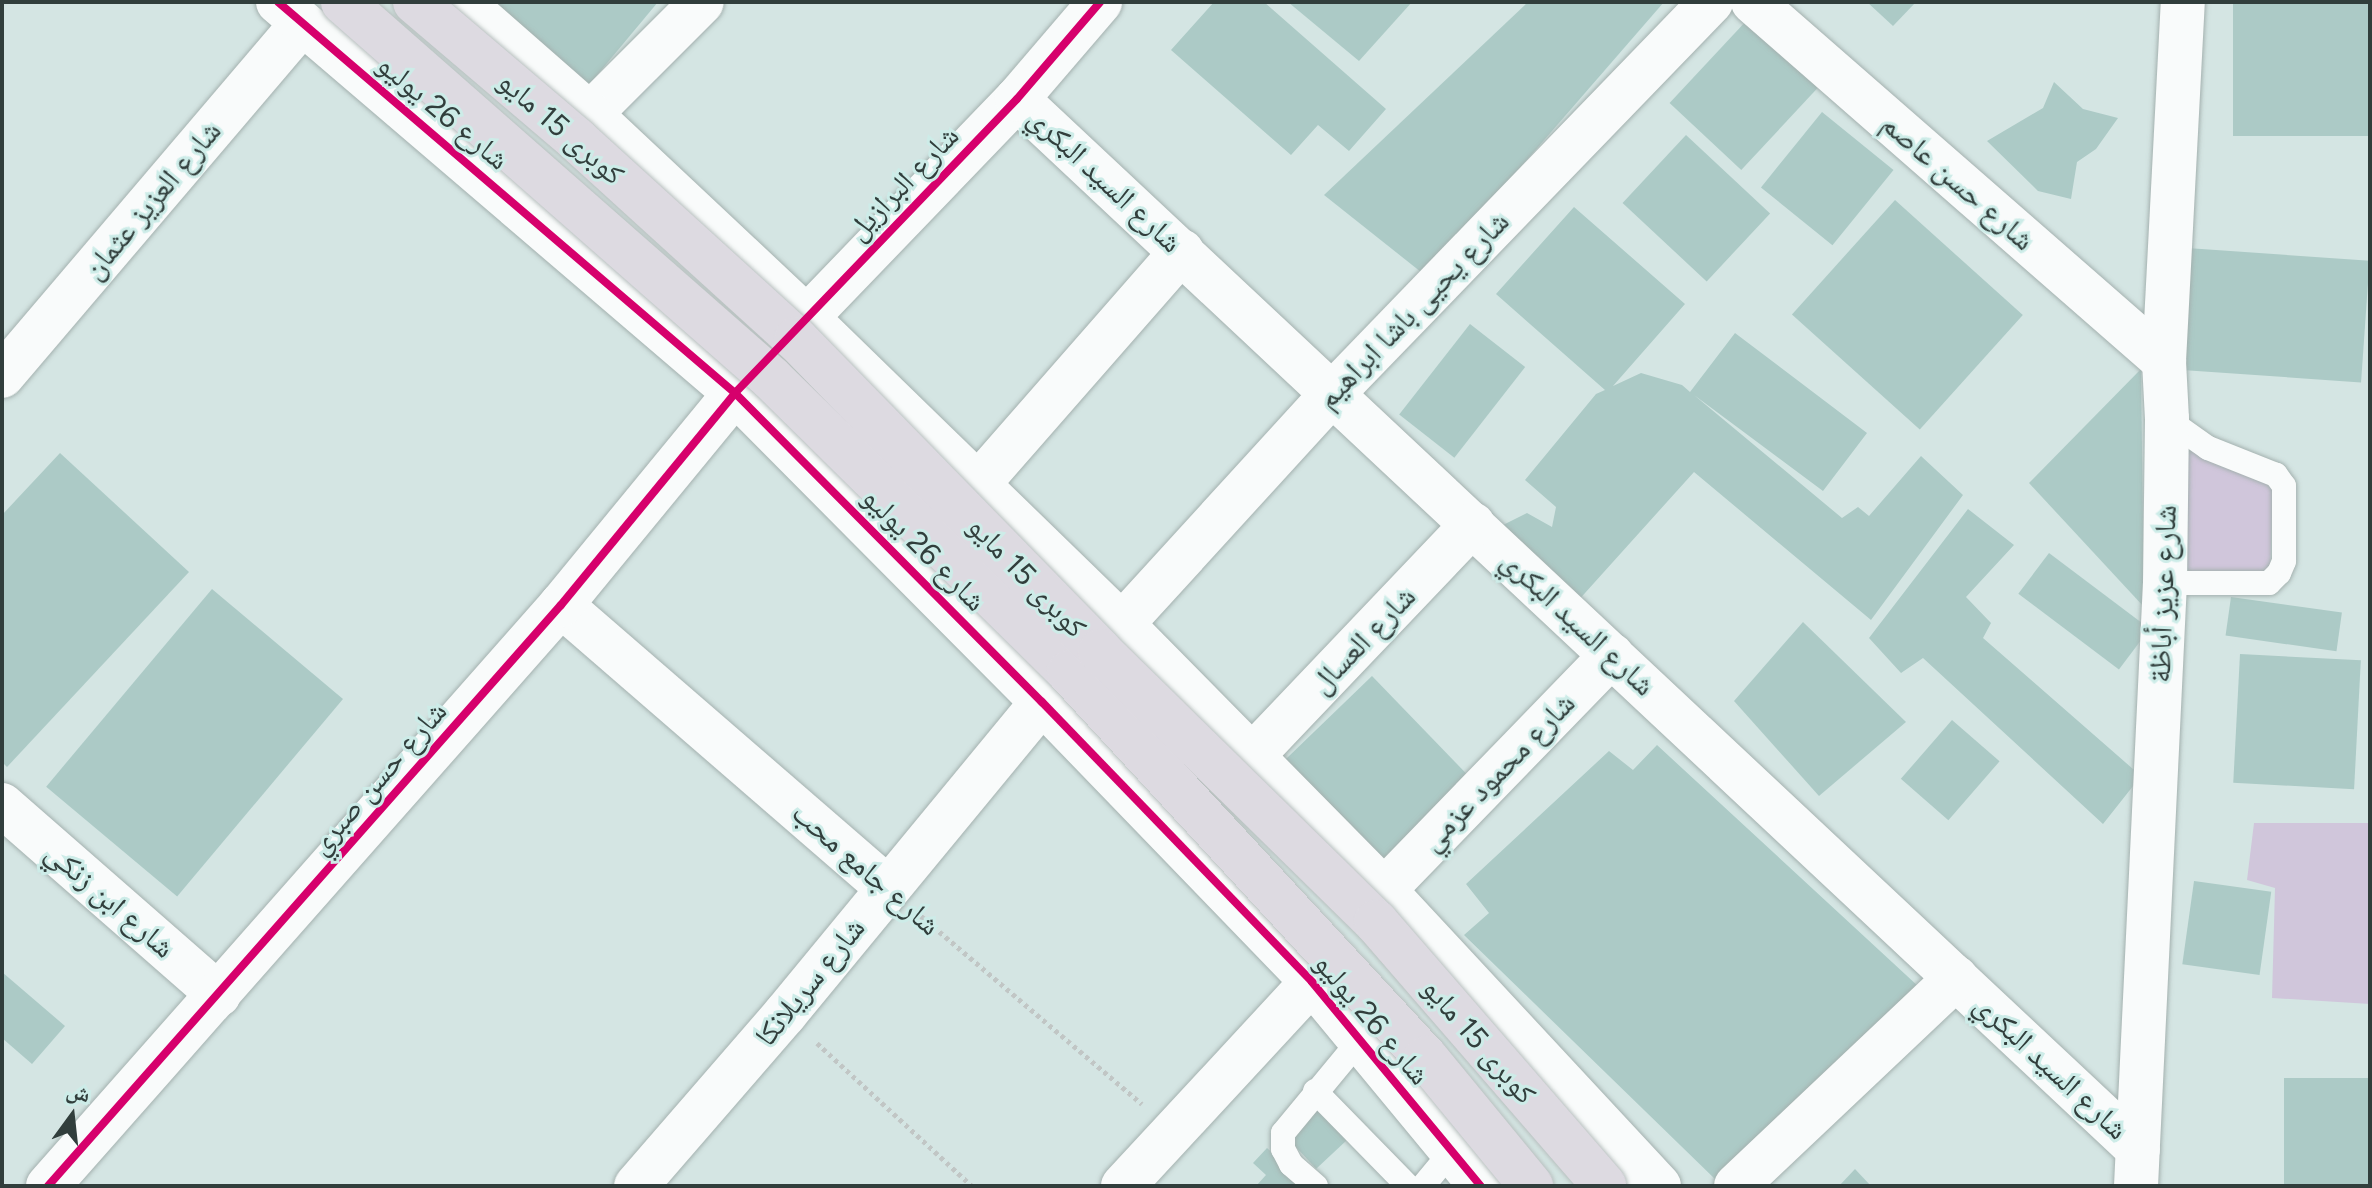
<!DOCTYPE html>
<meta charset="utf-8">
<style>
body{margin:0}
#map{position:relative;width:2372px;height:1188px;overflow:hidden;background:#d4e5e3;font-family:Figtree,"Noto Naskh Arabic",sans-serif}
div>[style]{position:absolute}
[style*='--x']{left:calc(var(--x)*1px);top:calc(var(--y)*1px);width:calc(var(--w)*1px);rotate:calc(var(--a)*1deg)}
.green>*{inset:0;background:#d0c6db}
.building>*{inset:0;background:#accac6;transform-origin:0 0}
.path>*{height:5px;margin-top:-2.5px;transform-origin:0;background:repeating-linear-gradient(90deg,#c1c6c5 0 4px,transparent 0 8px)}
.roads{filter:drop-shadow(0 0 2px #a4b1af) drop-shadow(0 0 2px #a4b1af)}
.service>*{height:24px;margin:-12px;padding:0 12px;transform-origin:12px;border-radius:12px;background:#f9fbfb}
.minor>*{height:44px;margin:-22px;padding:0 22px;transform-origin:22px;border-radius:22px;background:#f9fbfb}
.tertiary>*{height:44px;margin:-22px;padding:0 22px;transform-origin:22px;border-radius:22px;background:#f9fbfb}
.bridges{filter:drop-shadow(0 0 2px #b8c0bf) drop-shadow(0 0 2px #b8c0bf)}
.motorway-bridge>*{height:44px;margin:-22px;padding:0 22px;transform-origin:22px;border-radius:22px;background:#dddae1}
.cycleway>*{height:8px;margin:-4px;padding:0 4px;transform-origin:4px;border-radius:4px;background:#d6006c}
span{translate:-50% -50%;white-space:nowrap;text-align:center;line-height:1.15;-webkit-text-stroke:6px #cdece8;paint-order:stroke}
.street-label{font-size:30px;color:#313e3c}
.frame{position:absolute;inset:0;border:4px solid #313e3c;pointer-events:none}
.north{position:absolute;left:32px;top:1076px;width:80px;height:80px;-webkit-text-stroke:6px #cdece8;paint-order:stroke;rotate:15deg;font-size:22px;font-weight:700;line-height:32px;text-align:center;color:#313e3c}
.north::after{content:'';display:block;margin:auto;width:28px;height:36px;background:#313e3c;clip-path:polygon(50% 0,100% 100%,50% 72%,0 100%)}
</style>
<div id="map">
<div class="green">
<i style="clip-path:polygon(2177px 435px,2273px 485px,2270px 573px,2173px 576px)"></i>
<i style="clip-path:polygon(2254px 823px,2370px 823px,2370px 1004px,2272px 998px,2275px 888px,2247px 880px)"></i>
</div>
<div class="building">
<i style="clip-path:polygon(474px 2px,658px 2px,583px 92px)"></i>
<i style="clip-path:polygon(1214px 2px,1264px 2px,1386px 109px,1349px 151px,1318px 125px,1291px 155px,1171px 50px)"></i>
<i style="clip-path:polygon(1288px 2px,1412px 2px,1359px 61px)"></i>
<i style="clip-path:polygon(1528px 2px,1664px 2px,1426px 276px,1324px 195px)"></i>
<i style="clip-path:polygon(1867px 2px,1916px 2px,1893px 26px)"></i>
<i style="left:2233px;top:2px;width:137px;height:134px"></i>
<i style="left:1748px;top:19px;width:98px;height:115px;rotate:43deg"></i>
<i style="clip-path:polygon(2054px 82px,2083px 109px,2118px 118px,2096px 149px,2077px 162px,2071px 199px,2038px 191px,1987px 141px,2043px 108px)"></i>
<i style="left:1822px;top:112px;width:92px;height:97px;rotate:39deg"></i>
<i style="left:1686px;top:135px;width:115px;height:93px;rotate:43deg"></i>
<i style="left:1895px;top:200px;width:172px;height:154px;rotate:42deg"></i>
<i style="clip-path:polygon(1574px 207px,1685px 304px,1613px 386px,1641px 373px,1682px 385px,1690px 392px,1735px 333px,1867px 433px,1823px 491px,1694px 395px,1842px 518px,1858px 507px,1869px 516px,1921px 456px,1963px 495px,1871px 620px,1694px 472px,1576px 603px,1497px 528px,1527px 513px,1552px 527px,1556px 507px,1525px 480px,1596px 394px,1605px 390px,1496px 294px)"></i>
<i style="left:2187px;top:248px;width:183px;height:122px;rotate:4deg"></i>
<i style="left:1470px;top:324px;width:70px;height:115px;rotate:38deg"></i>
<i style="clip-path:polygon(2141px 369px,2144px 607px,2029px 483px)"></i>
<i style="clip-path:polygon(60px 453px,189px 572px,7px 767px,2px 762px,2px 515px)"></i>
<i style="clip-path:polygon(1968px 509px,2014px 545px,1966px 597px,1991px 623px,1983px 638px,2141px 776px,2103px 824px,1923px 658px,1901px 673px,1869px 638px)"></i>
<i style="left:2049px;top:553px;width:126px;height:51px;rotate:37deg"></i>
<i style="left:212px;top:589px;width:171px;height:258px;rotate:40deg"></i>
<i style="left:2231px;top:597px;width:112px;height:39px;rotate:8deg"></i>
<i style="clip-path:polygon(1803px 622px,1906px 722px,1819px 796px,1734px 701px)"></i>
<i style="left:2240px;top:654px;width:121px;height:129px;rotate:3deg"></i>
<i style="left:1372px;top:676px;width:139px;height:125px;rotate:46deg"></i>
<i style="left:1952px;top:720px;width:63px;height:78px;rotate:41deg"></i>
<i style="clip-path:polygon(1657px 745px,1919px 987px,1716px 1180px,1464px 935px,1489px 913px,1466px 884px,1609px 751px,1633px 770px)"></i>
<i style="left:2194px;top:881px;width:78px;height:84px;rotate:8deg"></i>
<i style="clip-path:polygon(2px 972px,65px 1026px,32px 1064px,2px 1038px)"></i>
<i style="left:2370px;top:1078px;width:108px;height:86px;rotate:90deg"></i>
<i style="left:1320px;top:1101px;width:47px;height:49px;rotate:47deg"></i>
<i style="clip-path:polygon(1267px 1148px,1309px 1186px,1256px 1186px,1266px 1175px,1253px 1163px)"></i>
<i style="clip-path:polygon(1855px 1169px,1871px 1186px,1839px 1186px)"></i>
</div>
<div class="path">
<i style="--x:921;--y:916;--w:290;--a:40.4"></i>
<i style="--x:817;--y:1043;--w:211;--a:42.7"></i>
</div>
<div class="roads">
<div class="service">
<i style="--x:2165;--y:583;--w:104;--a:0"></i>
<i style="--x:2269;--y:583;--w:14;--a:-45"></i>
<i style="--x:2279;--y:573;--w:13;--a:-67"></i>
<i style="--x:2284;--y:561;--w:75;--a:-90"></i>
<i style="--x:2284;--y:486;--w:14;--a:-126"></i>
<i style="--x:2276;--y:475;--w:73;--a:-158.3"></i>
<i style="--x:2208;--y:448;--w:50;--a:-144.7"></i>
<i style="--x:1315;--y:1091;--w:133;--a:45.6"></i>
<i style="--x:1316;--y:1186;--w:33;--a:-139"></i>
<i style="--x:1291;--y:1164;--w:17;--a:-118"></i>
<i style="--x:1283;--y:1149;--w:16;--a:-90"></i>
<i style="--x:1283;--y:1133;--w:121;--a:-50.4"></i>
<i style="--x:1423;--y:1186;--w:45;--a:-50.4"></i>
</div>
<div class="minor">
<i style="--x:1753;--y:2;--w:546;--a:41.14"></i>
<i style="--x:1017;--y:99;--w:1536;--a:43.13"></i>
<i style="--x:590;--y:114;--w:158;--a:-45"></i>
<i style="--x:2;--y:376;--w:462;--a:-49.6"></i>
<i style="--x:979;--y:483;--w:308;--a:-48.8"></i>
<i style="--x:561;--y:605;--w:431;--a:40.9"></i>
<i style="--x:1122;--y:624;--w:313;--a:-47.6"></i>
<i style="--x:1333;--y:393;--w:544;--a:-45.97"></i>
<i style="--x:1252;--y:756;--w:320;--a:-46.4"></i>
<i style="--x:2;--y:805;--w:288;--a:41.2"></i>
<i style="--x:1384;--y:890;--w:327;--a:-45.9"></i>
<i style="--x:48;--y:1186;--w:775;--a:-48.56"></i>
<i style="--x:561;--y:605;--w:274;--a:-50.6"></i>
<i style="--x:636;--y:1186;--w:228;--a:-49.1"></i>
<i style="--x:785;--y:1014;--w:404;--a:-50.5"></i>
<i style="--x:1123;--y:1186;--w:278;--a:-47.2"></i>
<i style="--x:1736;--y:1186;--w:303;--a:-43.4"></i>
<i style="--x:2136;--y:1186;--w:604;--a:-87.25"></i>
<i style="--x:2165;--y:583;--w:164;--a:-89.3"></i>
<i style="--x:2167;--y:419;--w:58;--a:-93"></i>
<i style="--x:2164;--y:361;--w:360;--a:-87"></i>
</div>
<div class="tertiary">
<i style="--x:278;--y:2;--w:601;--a:40.55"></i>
<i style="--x:735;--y:393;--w:436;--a:45.2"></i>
<i style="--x:1042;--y:702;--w:389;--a:46"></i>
<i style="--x:1312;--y:982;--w:265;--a:50.4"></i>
<i style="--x:462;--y:2;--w:170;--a:41.2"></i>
<i style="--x:590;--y:114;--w:298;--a:43.2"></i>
<i style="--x:807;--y:318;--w:439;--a:44.2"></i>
<i style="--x:1122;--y:624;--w:373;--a:45.4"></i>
<i style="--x:1384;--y:890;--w:404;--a:47.1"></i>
<i style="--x:786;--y:339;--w:333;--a:-46.1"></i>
<i style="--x:1017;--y:99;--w:128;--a:-49.4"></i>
</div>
</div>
<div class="bridges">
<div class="motorway-bridge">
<i style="--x:343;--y:2;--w:570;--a:41.3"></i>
<i style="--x:771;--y:378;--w:419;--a:44.6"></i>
<i style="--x:1069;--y:672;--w:526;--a:47.24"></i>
<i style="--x:1426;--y:1058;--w:166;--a:50.6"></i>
<i style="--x:415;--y:2;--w:213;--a:40.4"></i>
<i style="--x:577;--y:140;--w:296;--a:42.3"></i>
<i style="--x:796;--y:339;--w:436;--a:45.7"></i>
<i style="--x:1100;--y:651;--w:387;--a:44.5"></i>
<i style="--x:1376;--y:922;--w:349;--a:49.1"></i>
</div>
</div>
<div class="cycleway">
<i style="--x:278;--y:2;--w:601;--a:40.55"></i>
<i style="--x:735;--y:393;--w:436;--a:45.2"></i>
<i style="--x:1042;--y:702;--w:389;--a:46"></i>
<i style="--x:1312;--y:982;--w:265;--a:50.4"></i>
<i style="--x:48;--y:1186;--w:775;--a:-48.56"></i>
<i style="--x:561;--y:605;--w:274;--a:-50.6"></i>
<i style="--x:735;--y:393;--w:407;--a:-46.2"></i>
<i style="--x:1017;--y:99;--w:128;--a:-49.4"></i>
</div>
<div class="street-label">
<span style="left:443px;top:112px;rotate:40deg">شارع 26 يوليو</span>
<span style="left:561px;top:128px;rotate:41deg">كوبرى 15 مايو</span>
<span style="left:1105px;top:180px;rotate:43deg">شارع السيد البكري</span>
<span style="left:1958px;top:182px;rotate:41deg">شارع حسن عاصم</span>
<span style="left:903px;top:183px;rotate:-46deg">شارع البرازيل</span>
<span style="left:152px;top:200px;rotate:-50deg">شارع العزيز عثمان</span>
<span style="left:1413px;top:310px;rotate:-46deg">شارع يحيى باشا ابراهيم</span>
<span style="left:924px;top:549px;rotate:45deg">شارع 26 يوليو</span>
<span style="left:1027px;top:577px;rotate:46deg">كوبرى 15 مايو</span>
<span style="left:2163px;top:594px;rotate:-88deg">شارع عزيز أباظة</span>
<span style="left:1578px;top:623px;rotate:43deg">شارع السيد البكري</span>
<span style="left:1363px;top:640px;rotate:-46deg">شارع العسال</span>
<span style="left:1498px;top:772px;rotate:-46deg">شارع محمود عزمي</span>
<span style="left:378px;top:778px;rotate:-49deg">شارع حسن صبري</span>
<span style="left:866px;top:869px;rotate:41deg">شارع جامع محب</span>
<span style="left:110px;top:900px;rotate:41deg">شارع ابن زنكي</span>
<span style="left:810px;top:982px;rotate:-51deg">شارع سريلانكا</span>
<span style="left:1372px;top:1019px;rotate:50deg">شارع 26 يوليو</span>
<span style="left:1479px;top:1041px;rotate:49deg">كوبرى 15 مايو</span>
<span style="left:2051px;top:1067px;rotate:43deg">شارع السيد البكري</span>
</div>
<div class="frame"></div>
<div class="north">ش</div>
</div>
